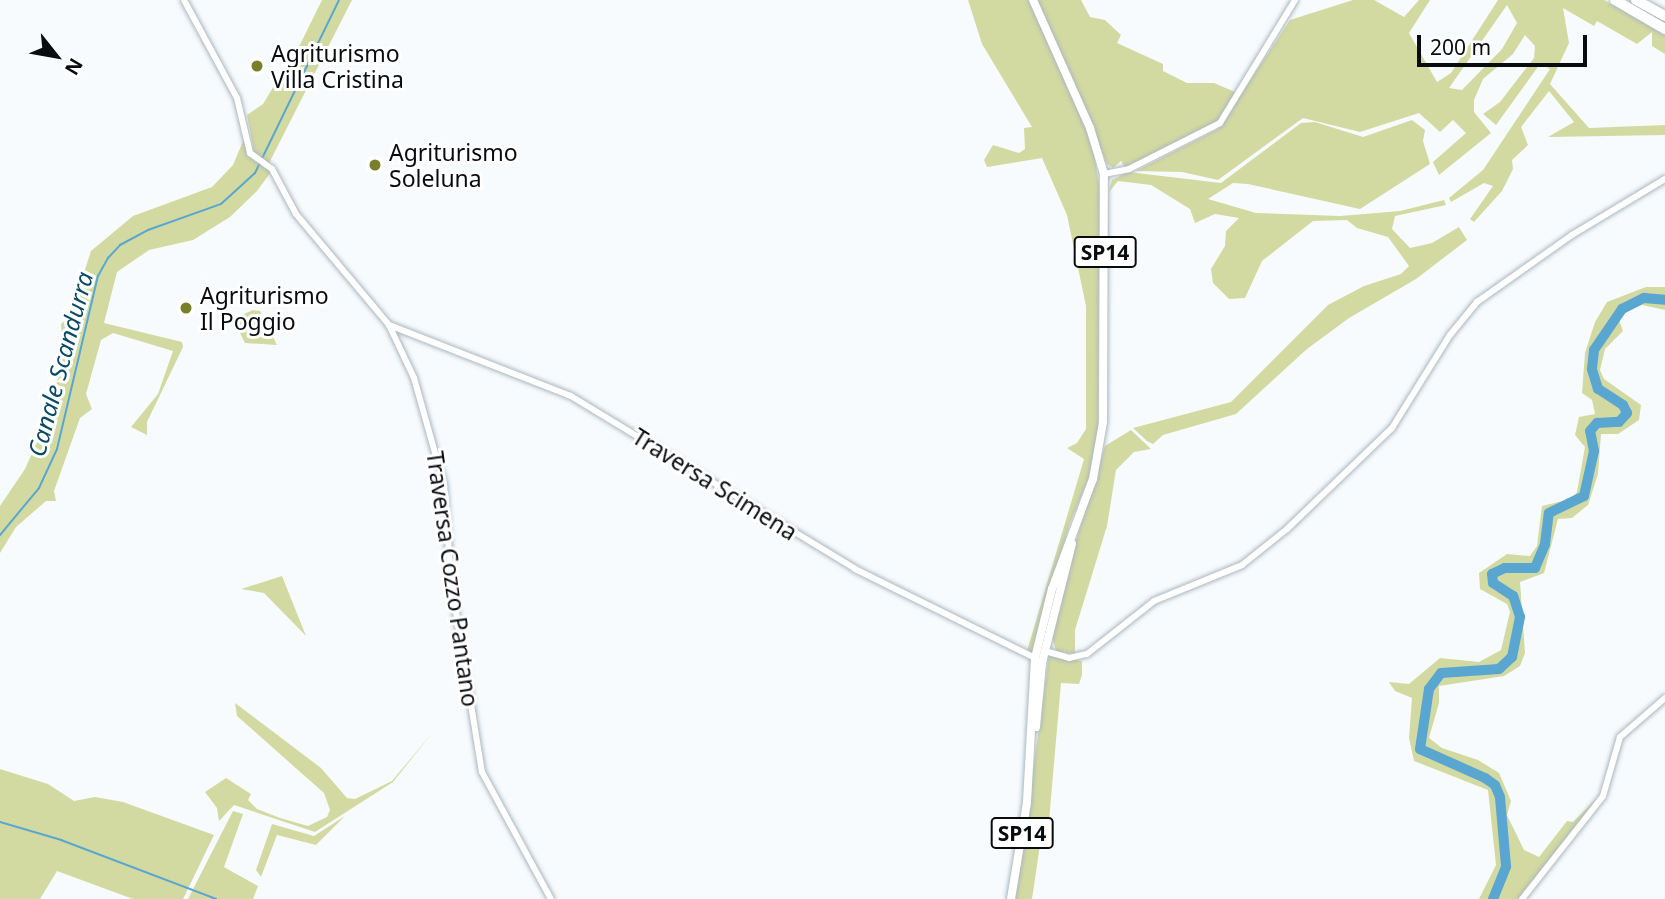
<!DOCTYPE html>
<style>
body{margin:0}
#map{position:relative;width:1665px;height:899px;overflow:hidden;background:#f7fbfe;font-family:"Noto Sans",sans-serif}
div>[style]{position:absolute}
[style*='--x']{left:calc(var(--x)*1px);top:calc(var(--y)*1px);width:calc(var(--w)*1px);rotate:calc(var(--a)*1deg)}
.green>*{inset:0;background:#d3daa1}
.stream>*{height:2px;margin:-1px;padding:0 1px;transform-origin:1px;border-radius:1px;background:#59a6d0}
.river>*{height:10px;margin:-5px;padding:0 5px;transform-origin:5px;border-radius:5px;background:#59a6d0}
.roads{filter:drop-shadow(0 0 2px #acb7be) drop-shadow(0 0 2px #acb7be)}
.minor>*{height:6px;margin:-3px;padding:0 3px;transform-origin:3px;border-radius:3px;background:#fff}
.major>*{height:8px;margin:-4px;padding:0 4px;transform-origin:4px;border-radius:4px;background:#fff}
.highway>*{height:10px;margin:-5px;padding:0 5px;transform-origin:5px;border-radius:5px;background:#fff}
.dots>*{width:19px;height:19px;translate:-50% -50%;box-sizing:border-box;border:4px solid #fff;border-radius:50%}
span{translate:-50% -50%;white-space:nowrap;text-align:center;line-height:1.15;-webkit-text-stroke:6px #fff;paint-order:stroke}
.shield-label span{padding:2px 5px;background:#fff;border:2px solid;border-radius:5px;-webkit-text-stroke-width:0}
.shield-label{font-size:21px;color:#090c0f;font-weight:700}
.poi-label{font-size:23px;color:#090c0f}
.left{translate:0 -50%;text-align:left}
.street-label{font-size:23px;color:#090c0f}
.water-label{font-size:24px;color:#084966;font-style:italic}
.north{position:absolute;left:21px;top:21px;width:70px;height:70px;-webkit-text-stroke:5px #fff;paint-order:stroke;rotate:121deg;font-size:19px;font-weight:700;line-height:28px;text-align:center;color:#090c0f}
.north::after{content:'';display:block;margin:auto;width:24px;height:32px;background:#090c0f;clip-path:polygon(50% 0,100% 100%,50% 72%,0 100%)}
.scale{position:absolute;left:1417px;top:35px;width:170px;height:32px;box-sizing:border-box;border:4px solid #090c0f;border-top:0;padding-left:9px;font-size:21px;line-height:24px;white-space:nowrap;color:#090c0f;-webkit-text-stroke:5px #fff;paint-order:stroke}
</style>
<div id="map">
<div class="green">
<i style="clip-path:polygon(322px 0,352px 0,267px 167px,271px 172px,257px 191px,230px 217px,193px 240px,149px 250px,117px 272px,104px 323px,182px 342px,183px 347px,147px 422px,147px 435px,131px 427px,158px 394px,173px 351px,113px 333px,101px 340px,86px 394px,92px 409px,80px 418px,54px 491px,56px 501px,46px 501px,16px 527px,0 553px,0 506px,25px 469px,48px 417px,63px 358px,61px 324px,70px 316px,91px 251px,133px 216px,212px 187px,233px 165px,244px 139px,248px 156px,256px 162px,247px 115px,263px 104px,277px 81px,283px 79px)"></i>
<i style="clip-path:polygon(968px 0,1030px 0,1092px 142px,1100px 191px,1098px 437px,1093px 468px,1070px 523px,1032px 653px,1027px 651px,1084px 459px,1067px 448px,1077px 443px,1086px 429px,1086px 306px,1067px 215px,1042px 158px,987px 167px,984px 160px,993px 145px,1019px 153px,1025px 149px,1024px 128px,1032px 127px,982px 44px)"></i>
<i style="clip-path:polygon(1037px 0,1081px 0,1090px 17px,1105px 20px,1121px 35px,1117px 43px,1163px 64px,1163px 71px,1187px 83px,1214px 83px,1235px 92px,1226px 110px,1218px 122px,1125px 168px,1121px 161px,1113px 168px,1107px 164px)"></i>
<i style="clip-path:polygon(evenodd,1353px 0,1374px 0,1404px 17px,1419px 0,1430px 0,1409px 33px,1437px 82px,1451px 73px,1498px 0,1604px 0,1665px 35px,1665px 54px,1652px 46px,1652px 32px,1637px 44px,1597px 21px,1594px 26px,1563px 8px,1569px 43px,1550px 84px,1589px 128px,1665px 125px,1665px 135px,1548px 137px,1574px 122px,1549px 91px,1521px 127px,1528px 145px,1512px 160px,1513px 169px,1502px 191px,1474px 222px,1470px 219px,1493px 186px,1484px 183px,1451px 202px,1449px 198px,1483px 170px,1550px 69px,1540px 64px,1496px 125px,1483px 114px,1500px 102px,1534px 58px,1535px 46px,1525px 35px,1513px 54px,1483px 79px,1474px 100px,1474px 112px,1491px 133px,1439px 175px,1433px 162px,1466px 133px,1453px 120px,1440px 132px,1419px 113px,1360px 132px,1303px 118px,1218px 180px,1182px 172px,1136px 171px,1218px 129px,1290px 20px,1353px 0,1507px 5px,1517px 23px,1502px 49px,1462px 90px,1449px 88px,1507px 5px)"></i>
<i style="clip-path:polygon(1412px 120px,1425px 130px,1423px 141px,1430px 164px,1360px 209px,1248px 184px,1233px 183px,1208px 199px,1256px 213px,1340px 216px,1400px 211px,1444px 200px,1446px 205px,1395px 216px,1392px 229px,1410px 248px,1432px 243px,1459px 227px,1467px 240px,1416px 279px,1349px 318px,1307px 349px,1236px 414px,1163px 435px,1153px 444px,1147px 441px,1133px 428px,1231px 402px,1328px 305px,1364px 286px,1401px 274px,1409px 266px,1388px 237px,1357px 228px,1347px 220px,1313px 221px,1262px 261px,1245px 298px,1229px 299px,1213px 283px,1211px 269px,1225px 246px,1226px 231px,1239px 218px,1215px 214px,1195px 223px,1190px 209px,1151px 185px,1118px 181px,1109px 192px,1112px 180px,1128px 172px,1221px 183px,1301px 123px,1315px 122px,1363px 137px)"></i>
<i style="clip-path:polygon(1646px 287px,1665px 287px,1665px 310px,1642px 305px,1624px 313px,1619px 320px,1623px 331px,1605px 349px,1600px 370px,1604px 379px,1641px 405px,1639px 420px,1618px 434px,1601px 434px,1598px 474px,1588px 505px,1572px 518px,1558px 519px,1544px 573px,1520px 582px,1525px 653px,1520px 666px,1504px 676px,1439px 686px,1439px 703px,1429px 738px,1442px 748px,1478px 760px,1499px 773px,1511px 801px,1507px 815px,1524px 850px,1539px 857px,1567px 821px,1573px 822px,1601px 794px,1519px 899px,1479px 899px,1496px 865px,1488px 790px,1414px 761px,1409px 738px,1412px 698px,1395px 691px,1389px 682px,1409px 684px,1440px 658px,1479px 662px,1501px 650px,1510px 612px,1507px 604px,1480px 589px,1479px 573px,1507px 554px,1530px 556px,1537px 546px,1542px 506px,1571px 499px,1577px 492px,1585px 447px,1575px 435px,1579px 417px,1595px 414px,1592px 400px,1582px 393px,1585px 353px,1595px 322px,1607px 302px)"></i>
<i style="clip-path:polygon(253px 310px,260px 311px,277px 345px,245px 343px,233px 319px)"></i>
<i style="clip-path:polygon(1131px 430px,1151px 449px,1134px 452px,1116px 470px,1107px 526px,1075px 630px,1075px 654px,1056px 651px,1052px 636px,1063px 584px,1105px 446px)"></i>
<i style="clip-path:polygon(282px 576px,306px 636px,264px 593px,241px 589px)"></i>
<i style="clip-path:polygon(1049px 656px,1082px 661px,1082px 675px,1079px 684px,1061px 683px,1049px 821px,1043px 825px,1032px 899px,1015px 899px)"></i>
<i style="clip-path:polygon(235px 703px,321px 768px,347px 798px,355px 799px,392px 781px,433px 732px,393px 782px,315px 832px,234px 805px,219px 821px,217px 808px,205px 792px,226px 778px,251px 794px,248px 800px,257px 809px,280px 818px,308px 826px,327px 817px,330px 810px,324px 793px,237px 716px)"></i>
<i style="clip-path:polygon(0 769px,48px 784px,74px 801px,95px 797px,123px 802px,214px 835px,183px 899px,133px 899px,57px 871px,40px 899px,0 899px)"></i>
<i style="clip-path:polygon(233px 811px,243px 814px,224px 867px,258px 886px,253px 899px,188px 899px)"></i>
<i style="clip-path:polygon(345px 816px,316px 845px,277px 835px,261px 877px,256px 870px,272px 824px,314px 836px)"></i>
</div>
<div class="stream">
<i style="--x:0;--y:535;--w:61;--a:-50.3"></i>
<i style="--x:39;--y:488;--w:43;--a:-65.2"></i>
<i style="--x:57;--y:449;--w:178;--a:-76.7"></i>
<i style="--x:98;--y:276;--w:21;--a:-61"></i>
<i style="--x:108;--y:258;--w:18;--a:-47"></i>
<i style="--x:120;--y:245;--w:32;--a:-28"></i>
<i style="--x:148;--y:230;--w:77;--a:-19.6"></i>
<i style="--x:221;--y:204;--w:46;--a:-42.4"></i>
<i style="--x:255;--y:173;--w:192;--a:-64.1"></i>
<i style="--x:0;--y:822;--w:64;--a:16.4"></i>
<i style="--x:61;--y:840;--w:166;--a:20.8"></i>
</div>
<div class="river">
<i style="--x:1493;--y:899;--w:35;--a:-68"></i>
<i style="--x:1506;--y:866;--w:69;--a:-95"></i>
<i style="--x:1500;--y:797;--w:13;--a:-113"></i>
<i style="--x:1495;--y:785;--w:12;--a:-145"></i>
<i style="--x:1485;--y:778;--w:71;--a:-156"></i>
<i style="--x:1420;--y:749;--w:61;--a:-81.5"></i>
<i style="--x:1429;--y:689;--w:20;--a:-53"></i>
<i style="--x:1441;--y:673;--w:58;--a:-3.9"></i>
<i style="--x:1499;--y:669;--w:18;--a:-43"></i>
<i style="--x:1512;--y:657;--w:41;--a:-78.7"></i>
<i style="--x:1520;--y:617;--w:22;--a:-108"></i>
<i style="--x:1513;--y:596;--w:24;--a:-147"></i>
<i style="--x:1493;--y:583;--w:9;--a:-96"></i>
<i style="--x:1492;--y:574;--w:14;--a:-25"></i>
<i style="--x:1505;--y:568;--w:30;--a:0"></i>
<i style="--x:1535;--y:568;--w:26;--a:-67"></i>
<i style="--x:1545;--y:544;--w:31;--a:-83"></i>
<i style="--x:1549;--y:513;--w:39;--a:-26"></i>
<i style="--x:1584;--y:496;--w:46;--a:-77.5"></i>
<i style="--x:1594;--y:451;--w:20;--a:-101"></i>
<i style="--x:1590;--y:431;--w:11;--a:-49"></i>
<i style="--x:1597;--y:423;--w:22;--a:-3"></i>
<i style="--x:1619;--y:422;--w:12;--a:-48"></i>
<i style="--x:1627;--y:413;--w:9;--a:-117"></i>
<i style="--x:1623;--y:405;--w:30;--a:-147"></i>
<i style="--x:1598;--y:389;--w:21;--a:-107"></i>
<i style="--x:1592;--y:369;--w:19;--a:-84"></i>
<i style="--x:1594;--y:350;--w:50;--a:-55.7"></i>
<i style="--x:1622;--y:309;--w:25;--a:-27"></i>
<i style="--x:1644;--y:298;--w:21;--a:5"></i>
</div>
<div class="roads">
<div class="minor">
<i style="--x:184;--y:0;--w:111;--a:61.6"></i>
<i style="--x:237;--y:98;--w:57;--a:76.7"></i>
<i style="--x:250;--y:153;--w:27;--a:36"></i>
<i style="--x:272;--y:169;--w:51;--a:61.9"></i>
<i style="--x:296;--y:214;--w:145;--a:50"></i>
<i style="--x:389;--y:325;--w:59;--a:64.7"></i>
<i style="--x:414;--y:378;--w:111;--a:74.3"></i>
<i style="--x:444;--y:485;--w:96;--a:85.8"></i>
<i style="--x:451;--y:581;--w:193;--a:80.8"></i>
<i style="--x:482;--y:772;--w:145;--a:61.5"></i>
<i style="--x:1104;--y:174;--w:25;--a:-11"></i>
<i style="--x:1129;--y:169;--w:102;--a:-26.8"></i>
<i style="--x:1220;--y:123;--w:144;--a:-58.6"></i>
<i style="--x:389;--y:325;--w:195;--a:21.3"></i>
<i style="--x:571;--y:396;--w:333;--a:31.3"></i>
<i style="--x:855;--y:569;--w:201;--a:26.3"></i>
<i style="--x:1045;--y:651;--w:25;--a:16"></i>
<i style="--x:1069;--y:658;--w:18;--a:-13"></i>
<i style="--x:1087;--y:654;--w:85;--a:-38.3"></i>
<i style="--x:1154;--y:601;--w:95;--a:-22.2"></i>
<i style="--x:1242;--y:565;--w:58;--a:-38.7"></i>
<i style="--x:1287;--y:529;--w:146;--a:-43.9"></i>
<i style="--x:1392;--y:428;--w:110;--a:-58.1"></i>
<i style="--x:1450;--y:335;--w:43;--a:-50.7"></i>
<i style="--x:1477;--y:302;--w:116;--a:-35.2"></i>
<i style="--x:1572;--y:235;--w:109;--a:-31.1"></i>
<i style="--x:1522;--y:899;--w:131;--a:-51.8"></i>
<i style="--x:1603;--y:796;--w:61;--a:-73.9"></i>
<i style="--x:1620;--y:737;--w:60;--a:-40.9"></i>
</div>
<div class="major">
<i style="--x:1036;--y:727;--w:64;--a:-84.6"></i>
<i style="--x:1042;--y:663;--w:123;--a:-75.9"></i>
<i style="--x:1011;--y:899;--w:98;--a:-80.6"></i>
<i style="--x:1027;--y:802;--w:144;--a:-86.8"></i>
<i style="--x:1035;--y:658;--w:71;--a:-76.2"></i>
<i style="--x:1052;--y:589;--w:117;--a:-69.6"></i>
<i style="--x:1093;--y:479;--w:58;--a:-80"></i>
<i style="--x:1103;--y:422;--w:248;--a:-89.8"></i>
<i style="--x:1104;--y:174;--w:48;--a:-106.9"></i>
<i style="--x:1090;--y:128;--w:140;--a:-114"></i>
</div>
<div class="highway">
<i style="--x:1615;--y:0;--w:58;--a:30.1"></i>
<i style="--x:1636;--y:0;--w:33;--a:29"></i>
</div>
</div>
<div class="dots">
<i style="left:257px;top:66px;background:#797f29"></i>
<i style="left:375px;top:165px;background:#797f29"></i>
<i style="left:186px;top:308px;background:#797f29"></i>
</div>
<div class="shield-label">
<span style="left:1105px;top:252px">SP14</span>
<span style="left:1022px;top:833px">SP14</span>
</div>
<div class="poi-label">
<span class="left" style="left:271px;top:66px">Agriturismo<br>Villa Cristina</span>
<span class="left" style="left:389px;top:165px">Agriturismo<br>Soleluna</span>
<span class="left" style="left:200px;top:308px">Agriturismo<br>Il Poggio</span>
</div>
<div class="street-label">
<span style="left:715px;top:484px;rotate:32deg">Traversa Scimena</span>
<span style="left:453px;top:579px;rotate:82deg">Traversa Cozzo Pantano</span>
</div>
<div class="water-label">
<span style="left:60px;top:364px;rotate:-75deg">Canale Scandurra</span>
</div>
<div class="north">N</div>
<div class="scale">200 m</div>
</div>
